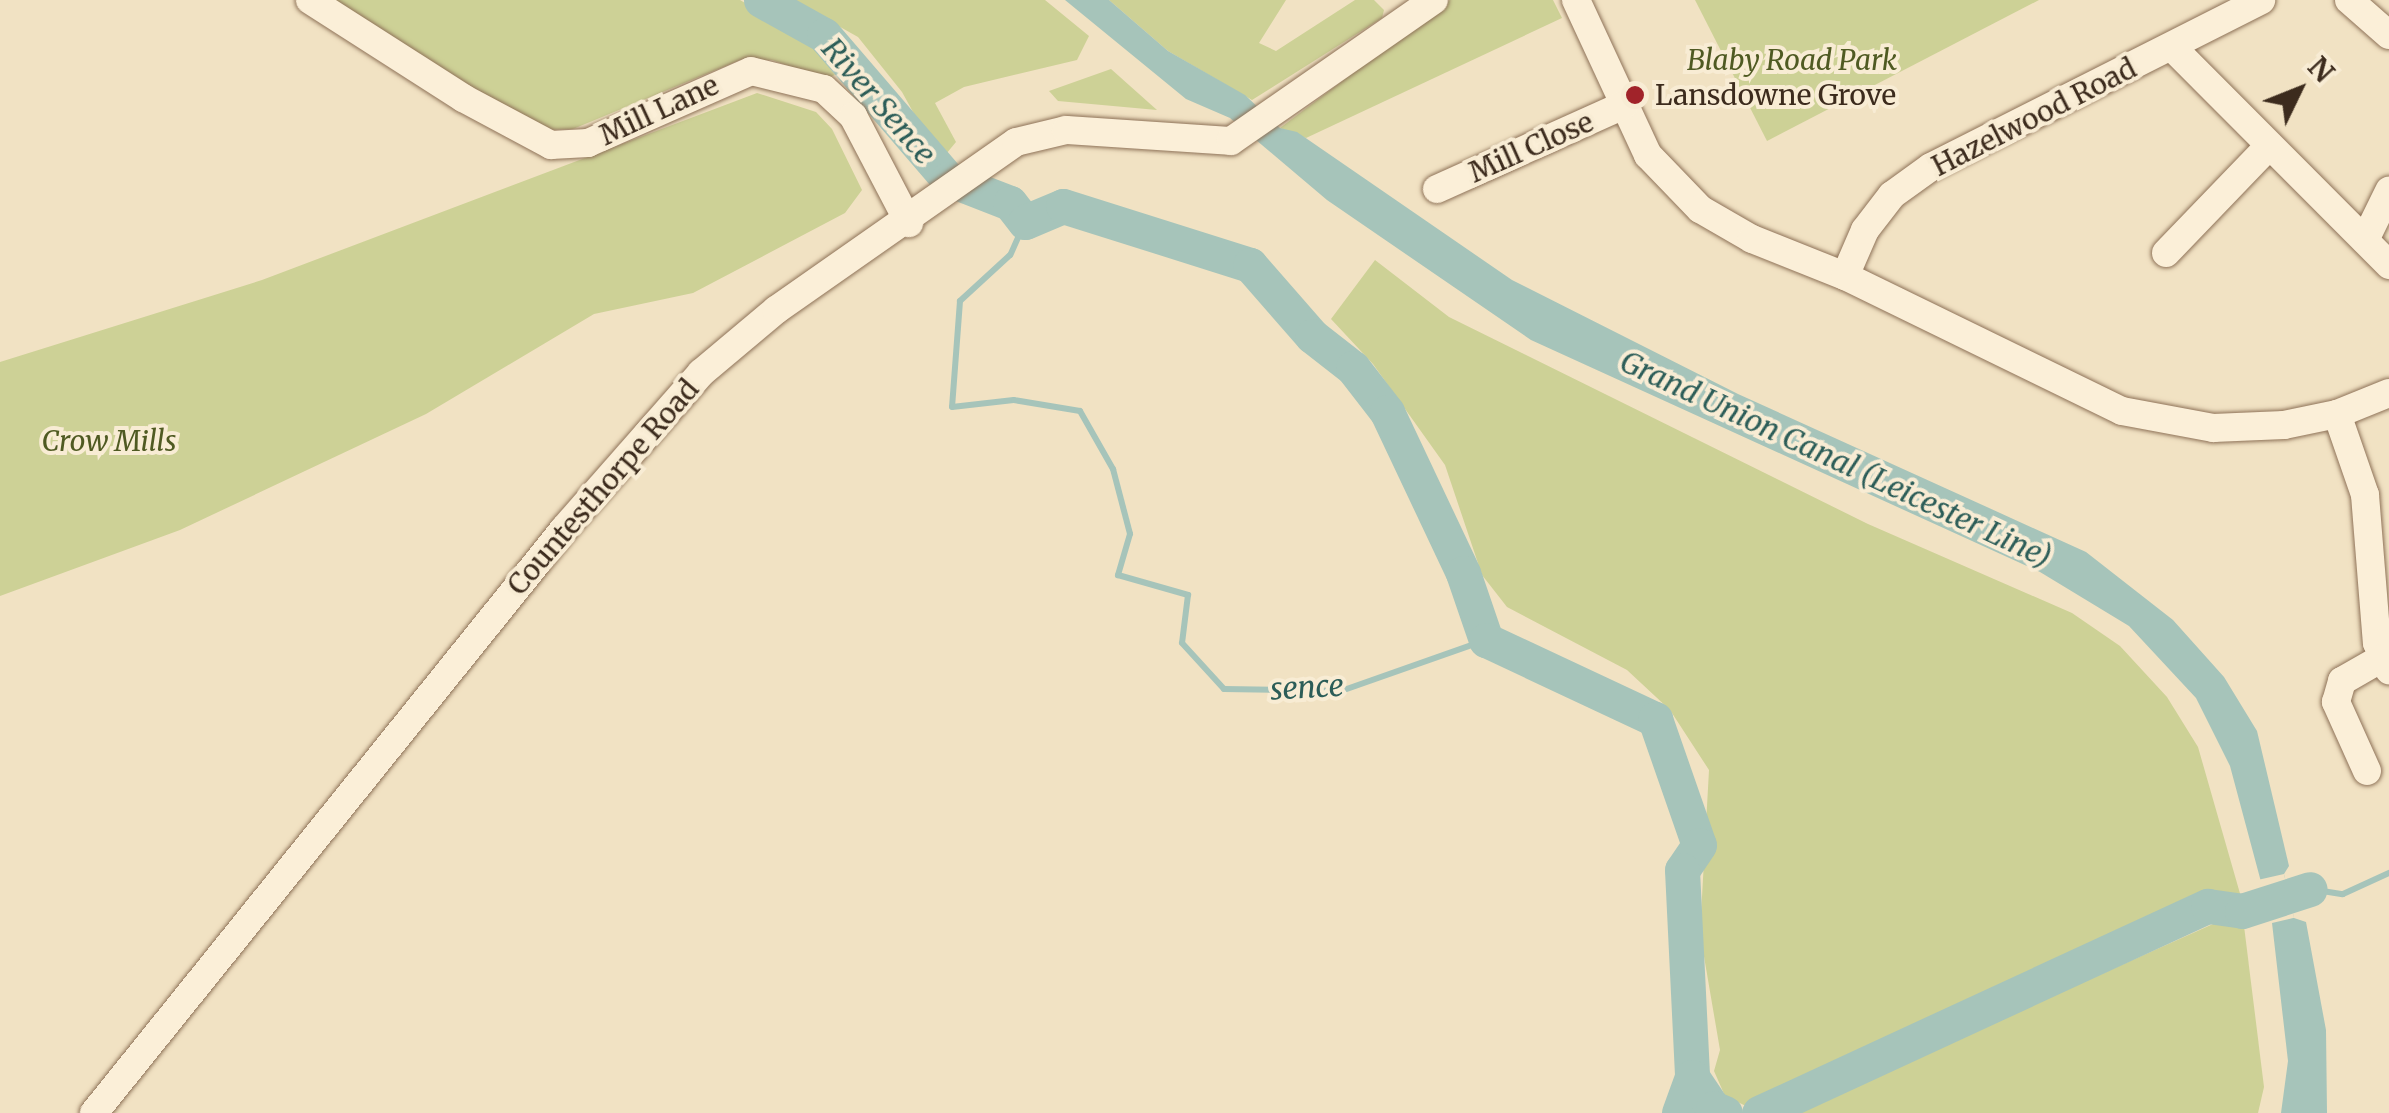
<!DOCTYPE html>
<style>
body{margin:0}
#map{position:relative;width:2389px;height:1113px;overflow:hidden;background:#f1e2c3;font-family:Merriweather,serif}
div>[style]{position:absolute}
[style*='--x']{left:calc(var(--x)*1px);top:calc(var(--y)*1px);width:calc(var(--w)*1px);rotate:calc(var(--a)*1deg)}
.green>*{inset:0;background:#cdd196}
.water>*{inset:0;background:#a6c4ba}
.pier>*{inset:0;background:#f1e2c3;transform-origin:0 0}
.stream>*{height:6px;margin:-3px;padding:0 3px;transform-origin:3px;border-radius:3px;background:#a6c4ba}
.river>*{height:35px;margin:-17.5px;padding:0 17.5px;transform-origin:17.5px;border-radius:17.5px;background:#a6c4ba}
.roads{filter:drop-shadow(0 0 2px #8e7258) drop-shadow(0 0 2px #8e7258)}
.minor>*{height:28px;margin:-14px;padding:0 14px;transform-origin:14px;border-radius:14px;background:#fbefd8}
.dots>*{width:28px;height:28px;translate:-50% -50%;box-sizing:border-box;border:5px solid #f8ecd4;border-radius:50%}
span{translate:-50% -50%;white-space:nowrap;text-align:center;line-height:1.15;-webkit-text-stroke:8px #f8ecd4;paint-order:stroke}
.park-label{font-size:28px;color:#4f5a22;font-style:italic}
.poi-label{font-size:28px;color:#3c2b1d}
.left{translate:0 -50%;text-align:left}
.street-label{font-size:28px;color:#3c2b1d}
.water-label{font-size:30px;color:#2c5d58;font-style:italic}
.north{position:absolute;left:2249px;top:40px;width:100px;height:100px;-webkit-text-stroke:8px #f8ecd4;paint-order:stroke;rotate:47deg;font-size:28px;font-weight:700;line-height:40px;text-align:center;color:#3c2b1d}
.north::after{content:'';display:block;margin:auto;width:35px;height:45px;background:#3c2b1d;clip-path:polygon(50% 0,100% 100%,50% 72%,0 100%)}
</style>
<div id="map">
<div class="green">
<i style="clip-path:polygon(330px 0,740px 0,809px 40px,835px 75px,825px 79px,772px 60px,740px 60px,573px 129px,545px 130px,514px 118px)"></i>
<i style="clip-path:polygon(792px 0,1045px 0,1089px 36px,1077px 60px,964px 87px,935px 103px,956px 142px,946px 154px,934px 150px,902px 92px,858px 37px)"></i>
<i style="clip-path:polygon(1109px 0,1286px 0,1259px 43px,1276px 51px,1355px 0,1374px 0,1384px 10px,1382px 18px,1252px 100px,1168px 51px)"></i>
<i style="clip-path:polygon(1450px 0,1553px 0,1562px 18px,1306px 138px,1280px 128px)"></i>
<i style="clip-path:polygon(1695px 0,2039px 0,1767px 141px)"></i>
<i style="clip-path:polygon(1111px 69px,1157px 110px,1058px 101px,1049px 91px)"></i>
<i style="clip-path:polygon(757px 93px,816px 112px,832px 129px,862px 190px,845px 213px,693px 293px,594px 314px,426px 414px,180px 530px,0 596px,0 362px,262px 280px)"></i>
<i style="clip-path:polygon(1375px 260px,1449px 317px,1868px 524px,2072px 613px,2120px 646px,2167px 697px,2198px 747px,2241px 897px,2204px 894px,1748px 1107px,1725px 1096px,1714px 1071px,1720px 1050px,1700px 933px,1709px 770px,1670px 710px,1627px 670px,1507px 607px,1482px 575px,1445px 465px,1373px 364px,1331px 319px)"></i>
<i style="clip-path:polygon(2222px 920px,2244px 926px,2264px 1087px,2258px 1113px,1790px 1113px)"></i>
</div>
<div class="water">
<i style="clip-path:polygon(1065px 0,1109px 0,1168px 51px,1245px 95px,1280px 128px,1297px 132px,1512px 280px,1738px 394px,2086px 552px,2173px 620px,2224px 677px,2257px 731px,2289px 866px,2284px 874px,2294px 918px,2306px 922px,2326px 1030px,2327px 1113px,2281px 1113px,2288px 1061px,2272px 923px,2230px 766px,2196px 698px,2129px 626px,2040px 572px,1531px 340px,1327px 200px,1230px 118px,1186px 99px)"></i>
</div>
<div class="pier">
<i style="left:2284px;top:874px;width:45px;height:26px;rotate:77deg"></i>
</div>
<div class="stream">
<i style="--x:1025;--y:222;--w:36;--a:114"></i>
<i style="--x:1010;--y:255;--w:68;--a:137.4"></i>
<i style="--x:960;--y:301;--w:106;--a:94.3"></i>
<i style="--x:952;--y:407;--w:62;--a:-6.4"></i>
<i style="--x:1014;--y:400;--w:67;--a:9.5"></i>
<i style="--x:1080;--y:411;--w:67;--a:60.4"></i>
<i style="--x:1113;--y:469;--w:67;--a:75.3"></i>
<i style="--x:1130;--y:534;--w:43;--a:106.3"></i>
<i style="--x:1118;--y:575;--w:73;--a:15.9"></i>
<i style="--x:1188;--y:595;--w:48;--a:97.1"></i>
<i style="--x:1182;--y:643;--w:62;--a:47.6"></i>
<i style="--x:1224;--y:689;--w:117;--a:1"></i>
<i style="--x:1341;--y:691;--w:154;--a:-19.4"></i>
<i style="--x:2310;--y:889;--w:33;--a:9"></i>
<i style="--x:2343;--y:894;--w:51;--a:-24.5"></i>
</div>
<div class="river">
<i style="--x:761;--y:0;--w:72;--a:29.1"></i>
<i style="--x:824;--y:35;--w:190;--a:49.3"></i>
<i style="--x:948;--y:179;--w:66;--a:21.2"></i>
<i style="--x:1010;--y:203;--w:24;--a:52"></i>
<i style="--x:1025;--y:222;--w:41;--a:-22.8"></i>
<i style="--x:1063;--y:206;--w:196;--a:17.5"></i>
<i style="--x:1250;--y:265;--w:94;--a:48.9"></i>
<i style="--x:1312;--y:336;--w:52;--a:38"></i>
<i style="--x:1353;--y:368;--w:56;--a:52.3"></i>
<i style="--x:1387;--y:412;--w:178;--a:64.7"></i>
<i style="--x:1463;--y:573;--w:71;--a:71.1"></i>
<i style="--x:1486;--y:640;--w:187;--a:25.1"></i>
<i style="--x:1655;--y:719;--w:133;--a:70.8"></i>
<i style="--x:1699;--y:845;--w:30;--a:124"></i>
<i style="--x:1682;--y:870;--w:207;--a:87.2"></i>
<i style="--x:1692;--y:1077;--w:38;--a:110"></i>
<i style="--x:1692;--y:1077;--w:37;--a:56"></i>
<i style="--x:1713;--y:1108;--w:13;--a:23"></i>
<i style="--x:1759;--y:1113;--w:494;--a:-24.8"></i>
<i style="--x:2208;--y:906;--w:34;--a:8"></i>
<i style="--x:2242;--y:911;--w:71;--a:-17.9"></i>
</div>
<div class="roads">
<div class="minor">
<i style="--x:310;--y:0;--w:182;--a:32.6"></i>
<i style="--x:463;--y:98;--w:100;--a:28.1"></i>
<i style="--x:551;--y:145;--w:37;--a:-3"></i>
<i style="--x:588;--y:143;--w:178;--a:-23.8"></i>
<i style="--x:751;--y:71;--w:75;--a:13.9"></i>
<i style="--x:824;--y:89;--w:40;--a:43"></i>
<i style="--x:853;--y:116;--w:121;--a:62.4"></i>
<i style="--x:1576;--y:0;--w:171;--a:65.1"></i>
<i style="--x:1648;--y:155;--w:75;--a:46.1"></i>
<i style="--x:1700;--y:209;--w:60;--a:30"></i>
<i style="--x:1752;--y:239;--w:100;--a:21.7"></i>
<i style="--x:1845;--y:276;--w:308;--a:26"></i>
<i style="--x:2122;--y:411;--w:93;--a:10.6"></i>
<i style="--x:2213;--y:428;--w:71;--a:-2.4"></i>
<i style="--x:2284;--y:425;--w:54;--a:-11.7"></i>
<i style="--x:2337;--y:414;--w:56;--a:-22"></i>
<i style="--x:2349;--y:0;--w:53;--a:41.2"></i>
<i style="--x:2172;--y:47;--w:308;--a:45.1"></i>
<i style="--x:1437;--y:189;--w:205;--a:-24.2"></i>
<i style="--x:2365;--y:240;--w:55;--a:-63.9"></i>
<i style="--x:2166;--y:253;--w:149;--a:-46.1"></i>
<i style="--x:1845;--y:276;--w:50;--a:-66.5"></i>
<i style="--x:1865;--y:230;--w:44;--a:-52.4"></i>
<i style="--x:1892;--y:195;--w:48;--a:-35.7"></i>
<i style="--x:1931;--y:167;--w:370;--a:-26.8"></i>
<i style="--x:2337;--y:414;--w:86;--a:70.9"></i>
<i style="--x:2365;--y:495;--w:148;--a:85.4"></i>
<i style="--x:2377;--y:643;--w:30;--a:66"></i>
<i style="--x:2367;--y:771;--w:76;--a:-114.2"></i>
<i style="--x:2336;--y:702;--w:22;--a:-74"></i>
<i style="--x:2342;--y:681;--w:46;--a:-29.9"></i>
<i style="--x:94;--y:1113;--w:750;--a:-51.17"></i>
<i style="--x:564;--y:529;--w:208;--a:-48.7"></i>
<i style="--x:701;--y:373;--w:98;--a:-40"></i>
<i style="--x:776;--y:310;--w:293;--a:-35"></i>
<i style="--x:1016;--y:142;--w:51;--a:-13.5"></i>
<i style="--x:1066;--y:130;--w:165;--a:3.8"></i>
<i style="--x:1231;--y:141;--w:247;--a:-34.8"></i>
</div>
</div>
<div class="dots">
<i style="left:1635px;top:95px;background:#a1232a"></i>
</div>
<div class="park-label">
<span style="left:1792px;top:60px">Blaby Road Park</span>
<span style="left:109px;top:441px">Crow Mills</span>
</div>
<div class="poi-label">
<span class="left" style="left:1655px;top:95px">Lansdowne Grove</span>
</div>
<div class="street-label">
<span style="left:659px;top:110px;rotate:-25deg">Mill Lane</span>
<span style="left:2034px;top:117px;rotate:-27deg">Hazelwood Road</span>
<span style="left:1531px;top:147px;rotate:-24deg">Mill Close</span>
<span style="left:603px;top:487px;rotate:-49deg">Countesthorpe Road</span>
</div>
<div class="water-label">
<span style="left:879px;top:101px;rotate:49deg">River Sence</span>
<span style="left:1836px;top:459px;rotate:25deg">Grand Union Canal (Leicester Line)</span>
<span style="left:1307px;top:687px;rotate:-3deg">sence</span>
</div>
<div class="north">N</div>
</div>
